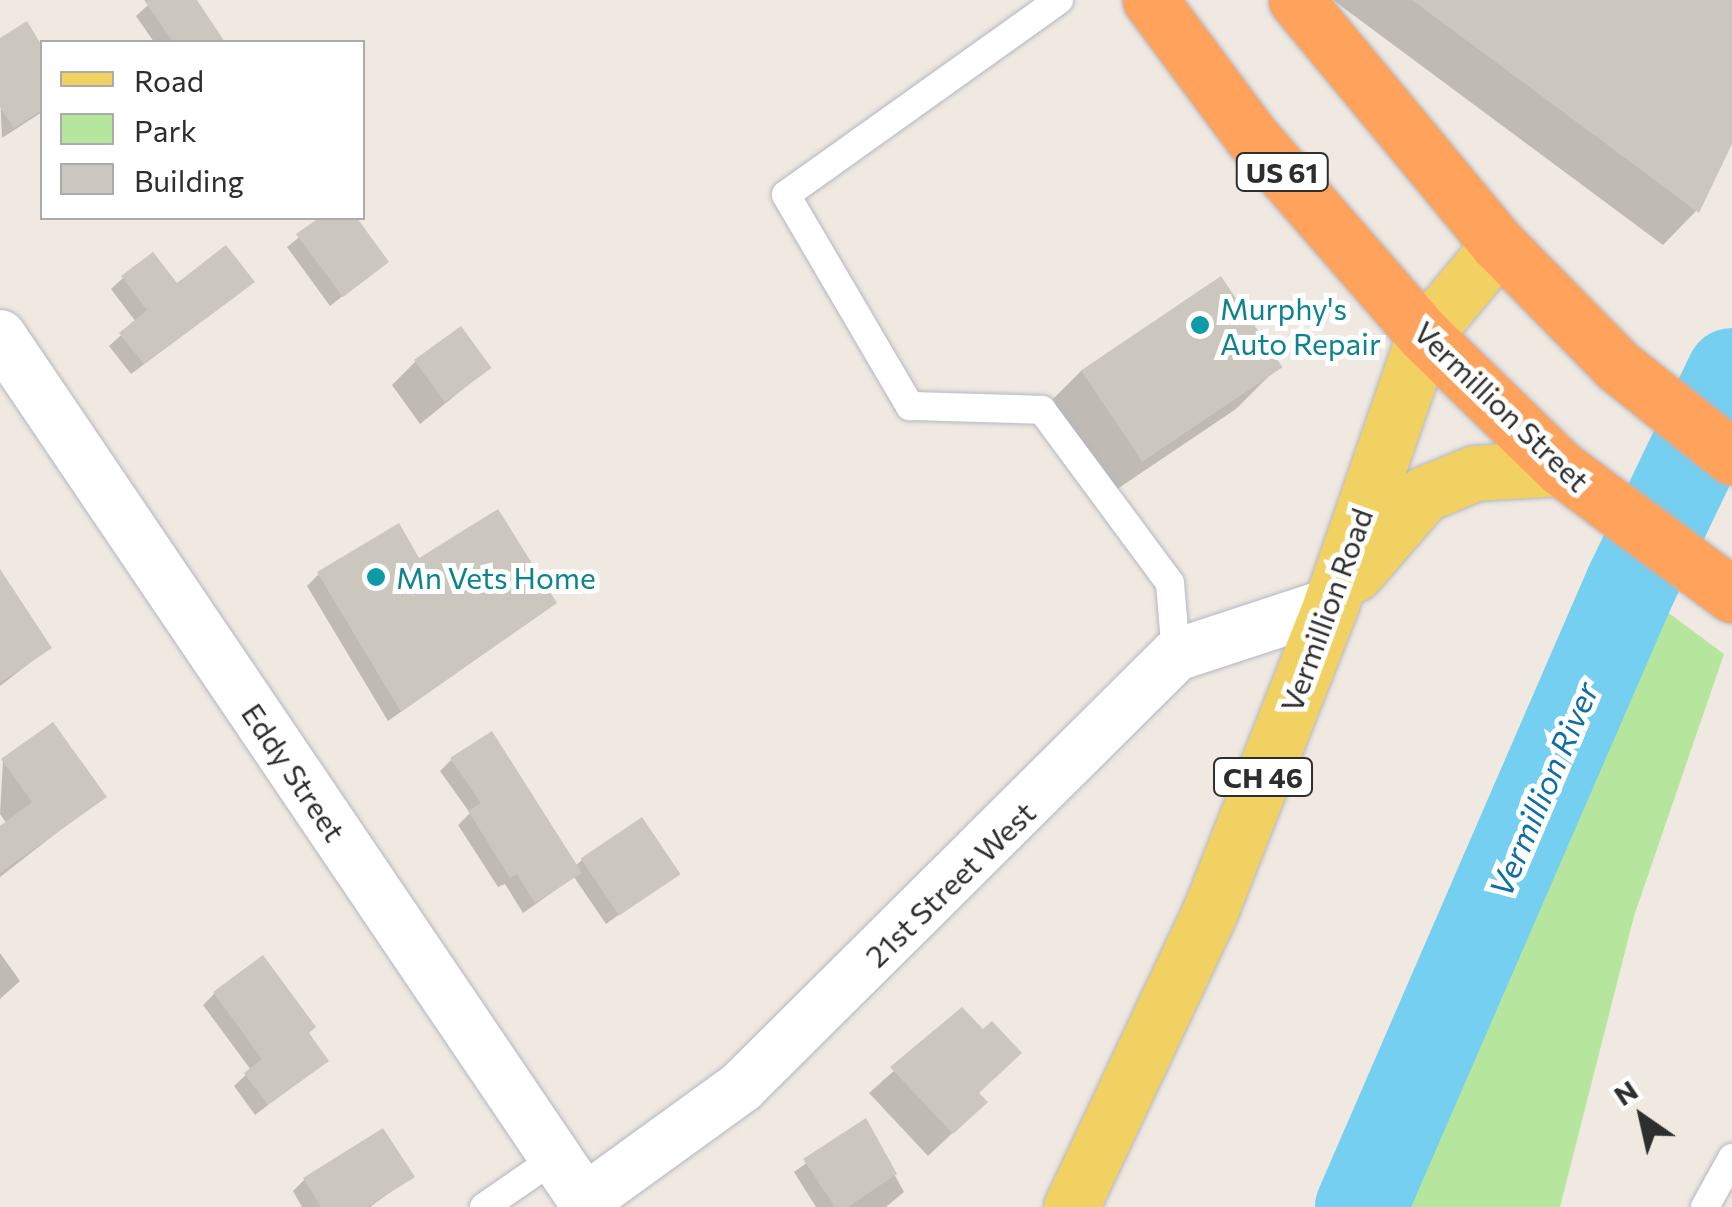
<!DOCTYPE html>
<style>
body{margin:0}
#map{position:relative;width:1732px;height:1207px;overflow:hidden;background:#efe9e1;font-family:Commissioner,sans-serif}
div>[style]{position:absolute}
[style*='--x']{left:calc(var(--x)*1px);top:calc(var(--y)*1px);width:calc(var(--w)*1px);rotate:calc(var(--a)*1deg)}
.green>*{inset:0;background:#b6e59e}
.shadow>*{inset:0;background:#0003}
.river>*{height:92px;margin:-46px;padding:0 46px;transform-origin:46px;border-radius:46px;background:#75cff0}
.building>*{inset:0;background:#cbc7bf;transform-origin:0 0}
.roads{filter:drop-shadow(0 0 2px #b4b7c1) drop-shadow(0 0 2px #b4b7c1)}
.lane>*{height:28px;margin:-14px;padding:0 14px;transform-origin:14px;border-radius:14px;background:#fff}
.street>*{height:52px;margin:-26px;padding:0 26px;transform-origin:26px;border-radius:26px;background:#fff}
.primary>*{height:55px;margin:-27.5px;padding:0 27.5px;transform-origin:27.5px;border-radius:27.5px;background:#f2d163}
.highway>*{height:55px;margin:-27.5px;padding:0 27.5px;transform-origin:27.5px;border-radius:27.5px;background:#ffa35c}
.dots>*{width:28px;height:28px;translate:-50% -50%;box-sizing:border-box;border:5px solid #fff;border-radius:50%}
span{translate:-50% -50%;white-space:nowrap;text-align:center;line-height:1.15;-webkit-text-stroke:10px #fff;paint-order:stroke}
.shield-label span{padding:2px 8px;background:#fff;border:2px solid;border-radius:8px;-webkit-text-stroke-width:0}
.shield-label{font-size:28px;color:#2e2e2e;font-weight:700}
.culture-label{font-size:30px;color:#0d838f}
.left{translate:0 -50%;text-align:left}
.street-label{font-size:30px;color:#2e2e2e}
.water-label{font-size:32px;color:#0d6fa3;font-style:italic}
.legend{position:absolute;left:40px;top:40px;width:325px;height:180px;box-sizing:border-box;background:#fff;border:2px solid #ababab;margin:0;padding:12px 18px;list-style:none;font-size:30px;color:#2e2e2e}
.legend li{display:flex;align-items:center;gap:20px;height:50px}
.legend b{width:50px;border:2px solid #ababab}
.north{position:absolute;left:1592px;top:1067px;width:100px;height:100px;-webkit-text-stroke:8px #fff;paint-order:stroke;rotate:326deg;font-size:28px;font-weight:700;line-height:40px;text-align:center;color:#2e2e2e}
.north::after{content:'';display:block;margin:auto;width:35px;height:45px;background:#2e2e2e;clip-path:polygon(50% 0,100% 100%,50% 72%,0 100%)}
</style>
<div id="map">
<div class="green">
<i style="clip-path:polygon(1631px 585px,1724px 654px,1634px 916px,1560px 1207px,1361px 1207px)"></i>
</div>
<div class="shadow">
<i style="clip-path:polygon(154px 0,194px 0,219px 38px,154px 42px,136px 16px)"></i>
<i style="clip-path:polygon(1333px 0,1732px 0,1732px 138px,1696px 211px,1663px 245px)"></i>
<i style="clip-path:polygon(42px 64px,42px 112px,2px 138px,0 91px)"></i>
<i style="clip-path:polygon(323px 218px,354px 218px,386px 262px,330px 306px,287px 247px)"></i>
<i style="clip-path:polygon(123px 278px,176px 287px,240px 293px,131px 374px,109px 346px,136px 322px,111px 289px)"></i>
<i style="clip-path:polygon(416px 361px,489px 368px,420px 424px,392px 385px)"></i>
<i style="clip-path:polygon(1278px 367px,1236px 409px,1098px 502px,1039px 413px,1082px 370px)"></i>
<i style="clip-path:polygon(418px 561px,554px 603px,388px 721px,307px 586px,319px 574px)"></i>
<i style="clip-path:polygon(0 573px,49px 648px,0 686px)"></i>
<i style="clip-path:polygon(451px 760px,575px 866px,582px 860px,676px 874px,606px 924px,574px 877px,523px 913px,505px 884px,498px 887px,458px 825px,470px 813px,440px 771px)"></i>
<i style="clip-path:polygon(3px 761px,104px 796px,0 877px,0 830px,7px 824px,0 814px)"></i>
<i style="clip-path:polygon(0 953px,20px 981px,0 999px)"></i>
<i style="clip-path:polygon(215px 993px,306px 1034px,326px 1061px,255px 1115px,234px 1086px,251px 1070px,203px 1005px)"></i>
<i style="clip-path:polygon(961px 1011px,977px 1093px,961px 1125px,928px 1156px,869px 1093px)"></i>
<i style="clip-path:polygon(865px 1121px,904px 1192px,886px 1207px,816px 1207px,794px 1172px)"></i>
<i style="clip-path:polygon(411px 1177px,370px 1207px,302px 1207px,293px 1191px,304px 1180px)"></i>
</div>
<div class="river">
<i style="--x:1361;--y:1207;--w:678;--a:-66.54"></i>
<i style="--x:1631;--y:585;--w:234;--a:-64.4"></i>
</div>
<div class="building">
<i style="clip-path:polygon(144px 0,197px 0,225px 42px,173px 42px)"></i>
<i style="clip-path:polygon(1412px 0,1732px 0,1732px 144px,1699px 213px)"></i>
<i style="clip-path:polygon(27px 21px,42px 46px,42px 110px,14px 128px,0 107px,0 38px)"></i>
<i style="clip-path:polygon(319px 218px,357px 218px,389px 262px,343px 297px,296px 234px)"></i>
<i style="clip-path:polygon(226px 245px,255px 282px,144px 364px,119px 333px,147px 310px,121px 276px,153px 252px,177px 283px)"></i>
<i style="left:1221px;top:276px;width:110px;height:169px;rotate:56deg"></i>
<i style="left:461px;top:326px;width:52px;height:58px;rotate:54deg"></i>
<i style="clip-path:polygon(498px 509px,557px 603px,401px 712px,317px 572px,399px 523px,419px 558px)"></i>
<i style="clip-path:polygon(0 569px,52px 648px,0 683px)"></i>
<i style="clip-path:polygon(53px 722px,107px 797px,0 873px,0 826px,32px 802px,1px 759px)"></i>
<i style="clip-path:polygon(492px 731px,582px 873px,535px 903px,517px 874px,510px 878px,468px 811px,481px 803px,450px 758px)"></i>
<i style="left:642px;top:817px;width:69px;height:74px;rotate:56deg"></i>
<i style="clip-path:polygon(263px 955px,316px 1027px,309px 1033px,329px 1061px,268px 1105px,244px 1073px,262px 1059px,213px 992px)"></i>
<i style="clip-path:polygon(962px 1007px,983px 1029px,992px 1021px,1022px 1053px,979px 1093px,988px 1102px,953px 1134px,890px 1067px)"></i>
<i style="clip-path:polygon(866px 1118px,897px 1174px,848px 1207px,835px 1207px,803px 1159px)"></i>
<i style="clip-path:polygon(383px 1128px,415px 1177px,367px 1207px,321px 1207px,303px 1178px)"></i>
</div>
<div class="roads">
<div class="lane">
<i style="--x:1059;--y:0;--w:335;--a:144.5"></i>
<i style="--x:786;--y:195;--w:245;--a:59.6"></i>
<i style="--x:910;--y:406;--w:132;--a:1.7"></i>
<i style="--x:1042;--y:410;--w:215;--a:53.5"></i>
<i style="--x:1170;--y:583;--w:72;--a:85.2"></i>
<i style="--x:484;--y:1207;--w:86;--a:-34.6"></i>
<i style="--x:1705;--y:1207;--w:56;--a:-61.1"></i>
</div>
<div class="street">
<i style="--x:0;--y:336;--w:1051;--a:55.93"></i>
<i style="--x:585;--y:1200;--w:193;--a:-35.9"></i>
<i style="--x:741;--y:1087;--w:613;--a:-44.8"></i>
<i style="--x:1176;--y:655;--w:163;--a:-18.2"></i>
</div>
<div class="primary">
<i style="--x:1355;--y:574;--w:106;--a:-49.2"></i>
<i style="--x:1424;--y:494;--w:55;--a:-22.4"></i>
<i style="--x:1475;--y:473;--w:86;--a:-3.3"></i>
<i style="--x:1071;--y:1207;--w:329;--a:-64.8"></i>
<i style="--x:1211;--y:909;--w:328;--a:-68.5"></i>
<i style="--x:1331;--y:604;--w:285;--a:-70.9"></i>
<i style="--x:1424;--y:335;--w:117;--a:-50.2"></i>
</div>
<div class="highway">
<i style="--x:1150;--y:0;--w:169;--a:53.4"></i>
<i style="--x:1251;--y:136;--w:264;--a:49"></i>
<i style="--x:1424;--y:335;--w:191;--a:44.2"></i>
<i style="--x:1561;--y:468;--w:213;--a:36.6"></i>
<i style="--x:1296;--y:0;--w:318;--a:50.4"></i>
<i style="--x:1499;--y:245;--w:170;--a:45.5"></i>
<i style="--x:1618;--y:366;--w:146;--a:38.6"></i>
</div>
</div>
<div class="dots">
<i style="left:1200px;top:325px;background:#0f9aa8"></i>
<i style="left:376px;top:577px;background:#0f9aa8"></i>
</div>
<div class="shield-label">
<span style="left:1282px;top:172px">US 61</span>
<span style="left:1263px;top:777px">CH 46</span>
</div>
<div class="culture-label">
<span class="left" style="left:1220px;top:325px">Murphy's<br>Auto Repair</span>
<span class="left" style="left:396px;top:577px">Mn Vets Home</span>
</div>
<div class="street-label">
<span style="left:1502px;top:406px;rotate:44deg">Vermillion Street</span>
<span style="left:1326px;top:610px;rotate:-70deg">Vermillion Road</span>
<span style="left:294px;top:772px;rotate:56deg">Eddy Street</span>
<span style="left:950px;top:884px;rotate:-44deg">21st Street West</span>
</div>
<div class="water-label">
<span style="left:1543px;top:789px;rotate:-67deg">Vermillion River</span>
</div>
<ul class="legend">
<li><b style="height:12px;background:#f2d163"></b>Road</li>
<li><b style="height:28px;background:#b6e59e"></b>Park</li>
<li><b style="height:28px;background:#cbc7bf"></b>Building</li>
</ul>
<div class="north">N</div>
</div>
